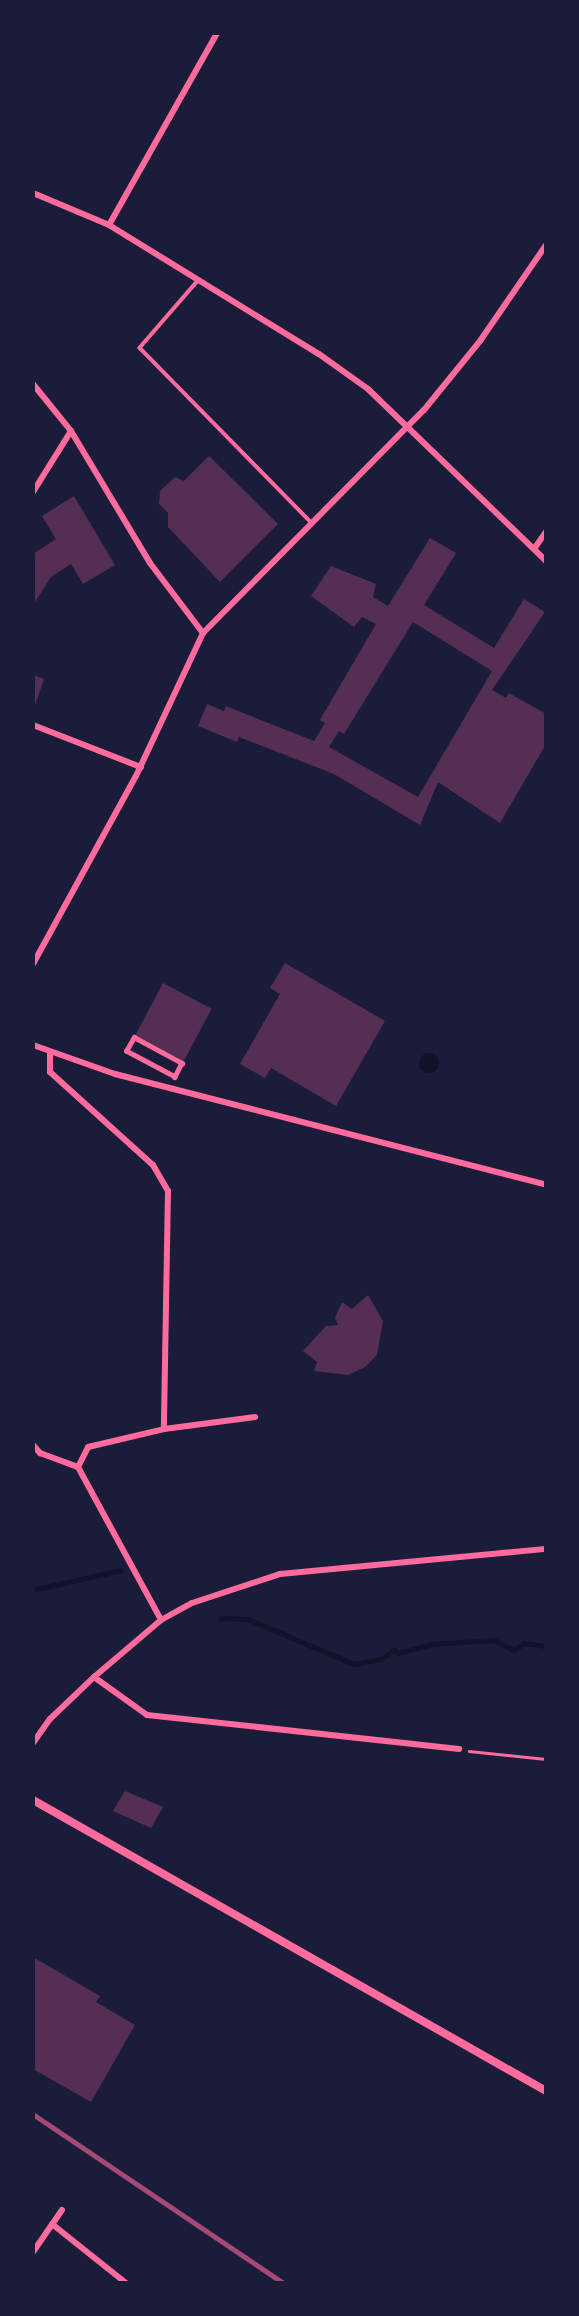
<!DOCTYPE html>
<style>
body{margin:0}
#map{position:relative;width:579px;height:2316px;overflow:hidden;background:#1b1b3a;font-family:Roboto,sans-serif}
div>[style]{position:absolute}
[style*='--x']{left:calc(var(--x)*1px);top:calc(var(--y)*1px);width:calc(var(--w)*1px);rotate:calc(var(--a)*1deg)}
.water>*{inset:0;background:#12122b}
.round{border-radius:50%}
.stream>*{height:4.5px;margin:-2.25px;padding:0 2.25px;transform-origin:2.25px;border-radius:2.25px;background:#12122b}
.building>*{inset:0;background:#542f53;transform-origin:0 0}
.path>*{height:2.5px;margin:-1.25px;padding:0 1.25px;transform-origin:1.25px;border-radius:1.25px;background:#ff6b9d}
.service>*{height:3.5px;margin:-1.75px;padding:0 1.75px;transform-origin:1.75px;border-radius:1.75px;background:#ff6b9d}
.pedestrian>*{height:4.5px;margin:-2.25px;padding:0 2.25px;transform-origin:2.25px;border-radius:2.25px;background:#ff6b9d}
.minor>*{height:6px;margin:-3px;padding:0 3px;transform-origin:3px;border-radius:3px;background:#ff6b9d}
.tertiary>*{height:8px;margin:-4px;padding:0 4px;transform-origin:4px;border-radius:4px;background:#ff6b9d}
.rail>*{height:4.5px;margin:-2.25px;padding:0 2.25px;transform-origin:2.25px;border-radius:2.25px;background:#a44b75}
span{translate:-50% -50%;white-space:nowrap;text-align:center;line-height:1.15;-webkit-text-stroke:7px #1b1b3a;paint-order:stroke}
.frame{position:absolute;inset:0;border:35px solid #1b1b3a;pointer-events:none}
</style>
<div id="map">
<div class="water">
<i class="round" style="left:419px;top:1053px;width:20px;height:20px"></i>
</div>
<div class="stream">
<i style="--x:33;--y:1590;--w:90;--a:-12.8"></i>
<i style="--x:221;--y:1618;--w:27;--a:2"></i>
<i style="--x:248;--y:1619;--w:115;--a:23"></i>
<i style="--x:354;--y:1664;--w:27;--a:-10"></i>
<i style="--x:381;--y:1659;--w:16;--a:-35"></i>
<i style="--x:394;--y:1650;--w:5;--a:37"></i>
<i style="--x:398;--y:1653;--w:34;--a:-15"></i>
<i style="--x:431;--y:1644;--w:63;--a:-3.6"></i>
<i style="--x:494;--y:1640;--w:22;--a:27"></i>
<i style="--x:514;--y:1650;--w:12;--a:-35"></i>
<i style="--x:524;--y:1643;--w:22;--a:8"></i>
</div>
<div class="building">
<i style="clip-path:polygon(209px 456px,278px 524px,220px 582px,168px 527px,168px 513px,159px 504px,160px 491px,175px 477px,184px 481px)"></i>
<i style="clip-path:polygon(74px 496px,115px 565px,83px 584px,71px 564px,51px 577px,33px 605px,33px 554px,56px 539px,42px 516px)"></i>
<i style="clip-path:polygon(evenodd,430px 538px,456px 553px,424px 605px,494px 648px,524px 599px,545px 612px,492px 690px,506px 698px,509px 693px,546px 714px,546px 744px,500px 823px,438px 782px,420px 825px,334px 774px,239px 737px,237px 742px,198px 726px,207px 704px,224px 711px,226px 706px,314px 741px,325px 723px,320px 720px,376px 624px,362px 617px,354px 627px,311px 596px,331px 566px,376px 584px,373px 597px,388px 606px,430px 538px,413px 622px,492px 671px,418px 797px,329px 747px,339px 731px,344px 734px,413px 622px)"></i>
<i style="clip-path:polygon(33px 675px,44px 679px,34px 708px,33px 708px)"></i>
<i style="clip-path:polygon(285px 963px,385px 1021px,336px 1106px,271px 1068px,265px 1078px,240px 1064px,280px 994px,270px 988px)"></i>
<i style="left:163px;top:983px;width:55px;height:61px;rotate:28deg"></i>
<i style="clip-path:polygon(368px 1295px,383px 1321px,377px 1355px,365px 1367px,348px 1375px,314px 1371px,317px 1362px,303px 1351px,326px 1326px,338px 1325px,335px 1318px,342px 1302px,352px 1309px)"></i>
<i style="clip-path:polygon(125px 1791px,163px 1807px,151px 1828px,113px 1811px)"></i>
<i style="clip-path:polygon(33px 1957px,100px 1996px,96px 2002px,135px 2025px,91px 2102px,33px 2069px)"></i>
</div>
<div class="path">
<i style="--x:469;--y:1751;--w:77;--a:5.9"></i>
</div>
<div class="service">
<i style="--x:199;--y:280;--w:90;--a:130.9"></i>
<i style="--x:140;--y:348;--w:245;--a:45.5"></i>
</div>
<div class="pedestrian">
<i style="--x:134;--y:1037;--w:55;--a:28.4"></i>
<i style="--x:182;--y:1063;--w:16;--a:117"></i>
<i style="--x:175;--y:1077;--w:55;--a:-152"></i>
<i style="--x:126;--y:1051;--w:16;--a:-60"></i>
</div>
<div class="minor">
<i style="--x:33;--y:193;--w:82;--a:22.8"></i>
<i style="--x:109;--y:225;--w:246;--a:31.6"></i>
<i style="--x:319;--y:354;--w:60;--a:35.5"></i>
<i style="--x:368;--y:389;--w:248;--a:44"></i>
<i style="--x:109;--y:225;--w:220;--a:-60.6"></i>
<i style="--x:33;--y:384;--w:60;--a:51"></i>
<i style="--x:71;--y:431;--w:154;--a:59.1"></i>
<i style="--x:150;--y:563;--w:88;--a:52.9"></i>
<i style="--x:33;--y:492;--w:72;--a:-58.1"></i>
<i style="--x:534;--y:549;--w:21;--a:-55"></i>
<i style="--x:33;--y:725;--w:116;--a:21.3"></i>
<i style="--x:33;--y:964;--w:214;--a:-61.3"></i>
<i style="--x:136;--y:776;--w:158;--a:-64.9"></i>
<i style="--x:203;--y:633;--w:314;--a:-45.3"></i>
<i style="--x:424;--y:410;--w:89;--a:-50.9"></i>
<i style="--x:480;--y:341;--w:116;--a:-55.5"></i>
<i style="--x:33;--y:1045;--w:87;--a:19.5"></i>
<i style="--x:115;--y:1074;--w:445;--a:14.4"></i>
<i style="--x:50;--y:1052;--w:20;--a:90"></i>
<i style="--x:50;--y:1072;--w:139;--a:42.1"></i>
<i style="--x:153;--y:1165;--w:30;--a:60"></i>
<i style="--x:168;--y:1191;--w:238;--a:91"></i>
<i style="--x:33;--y:1445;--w:11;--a:49"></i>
<i style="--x:40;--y:1453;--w:40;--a:20.2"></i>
<i style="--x:78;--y:1467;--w:174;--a:61.5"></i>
<i style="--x:78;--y:1467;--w:22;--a:-63"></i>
<i style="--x:88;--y:1447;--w:78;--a:-13.3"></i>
<i style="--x:164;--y:1429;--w:92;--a:-7.5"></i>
<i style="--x:94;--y:1677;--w:65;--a:35.6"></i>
<i style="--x:147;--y:1715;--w:314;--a:6.2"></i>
<i style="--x:33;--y:1743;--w:29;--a:-55"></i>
<i style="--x:50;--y:1719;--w:61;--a:-43.7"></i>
<i style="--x:94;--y:1677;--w:88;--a:-40.4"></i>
<i style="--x:161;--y:1620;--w:35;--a:-29"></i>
<i style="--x:192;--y:1603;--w:93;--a:-18.2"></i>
<i style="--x:280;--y:1574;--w:267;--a:-5.4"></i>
<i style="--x:52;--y:2224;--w:95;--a:38.6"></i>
<i style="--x:33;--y:2252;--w:51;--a:-55.4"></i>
</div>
<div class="tertiary">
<i style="--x:33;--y:1800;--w:590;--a:29.56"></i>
</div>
<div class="rail">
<i style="--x:33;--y:2114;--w:303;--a:34"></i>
</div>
<div class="frame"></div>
</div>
